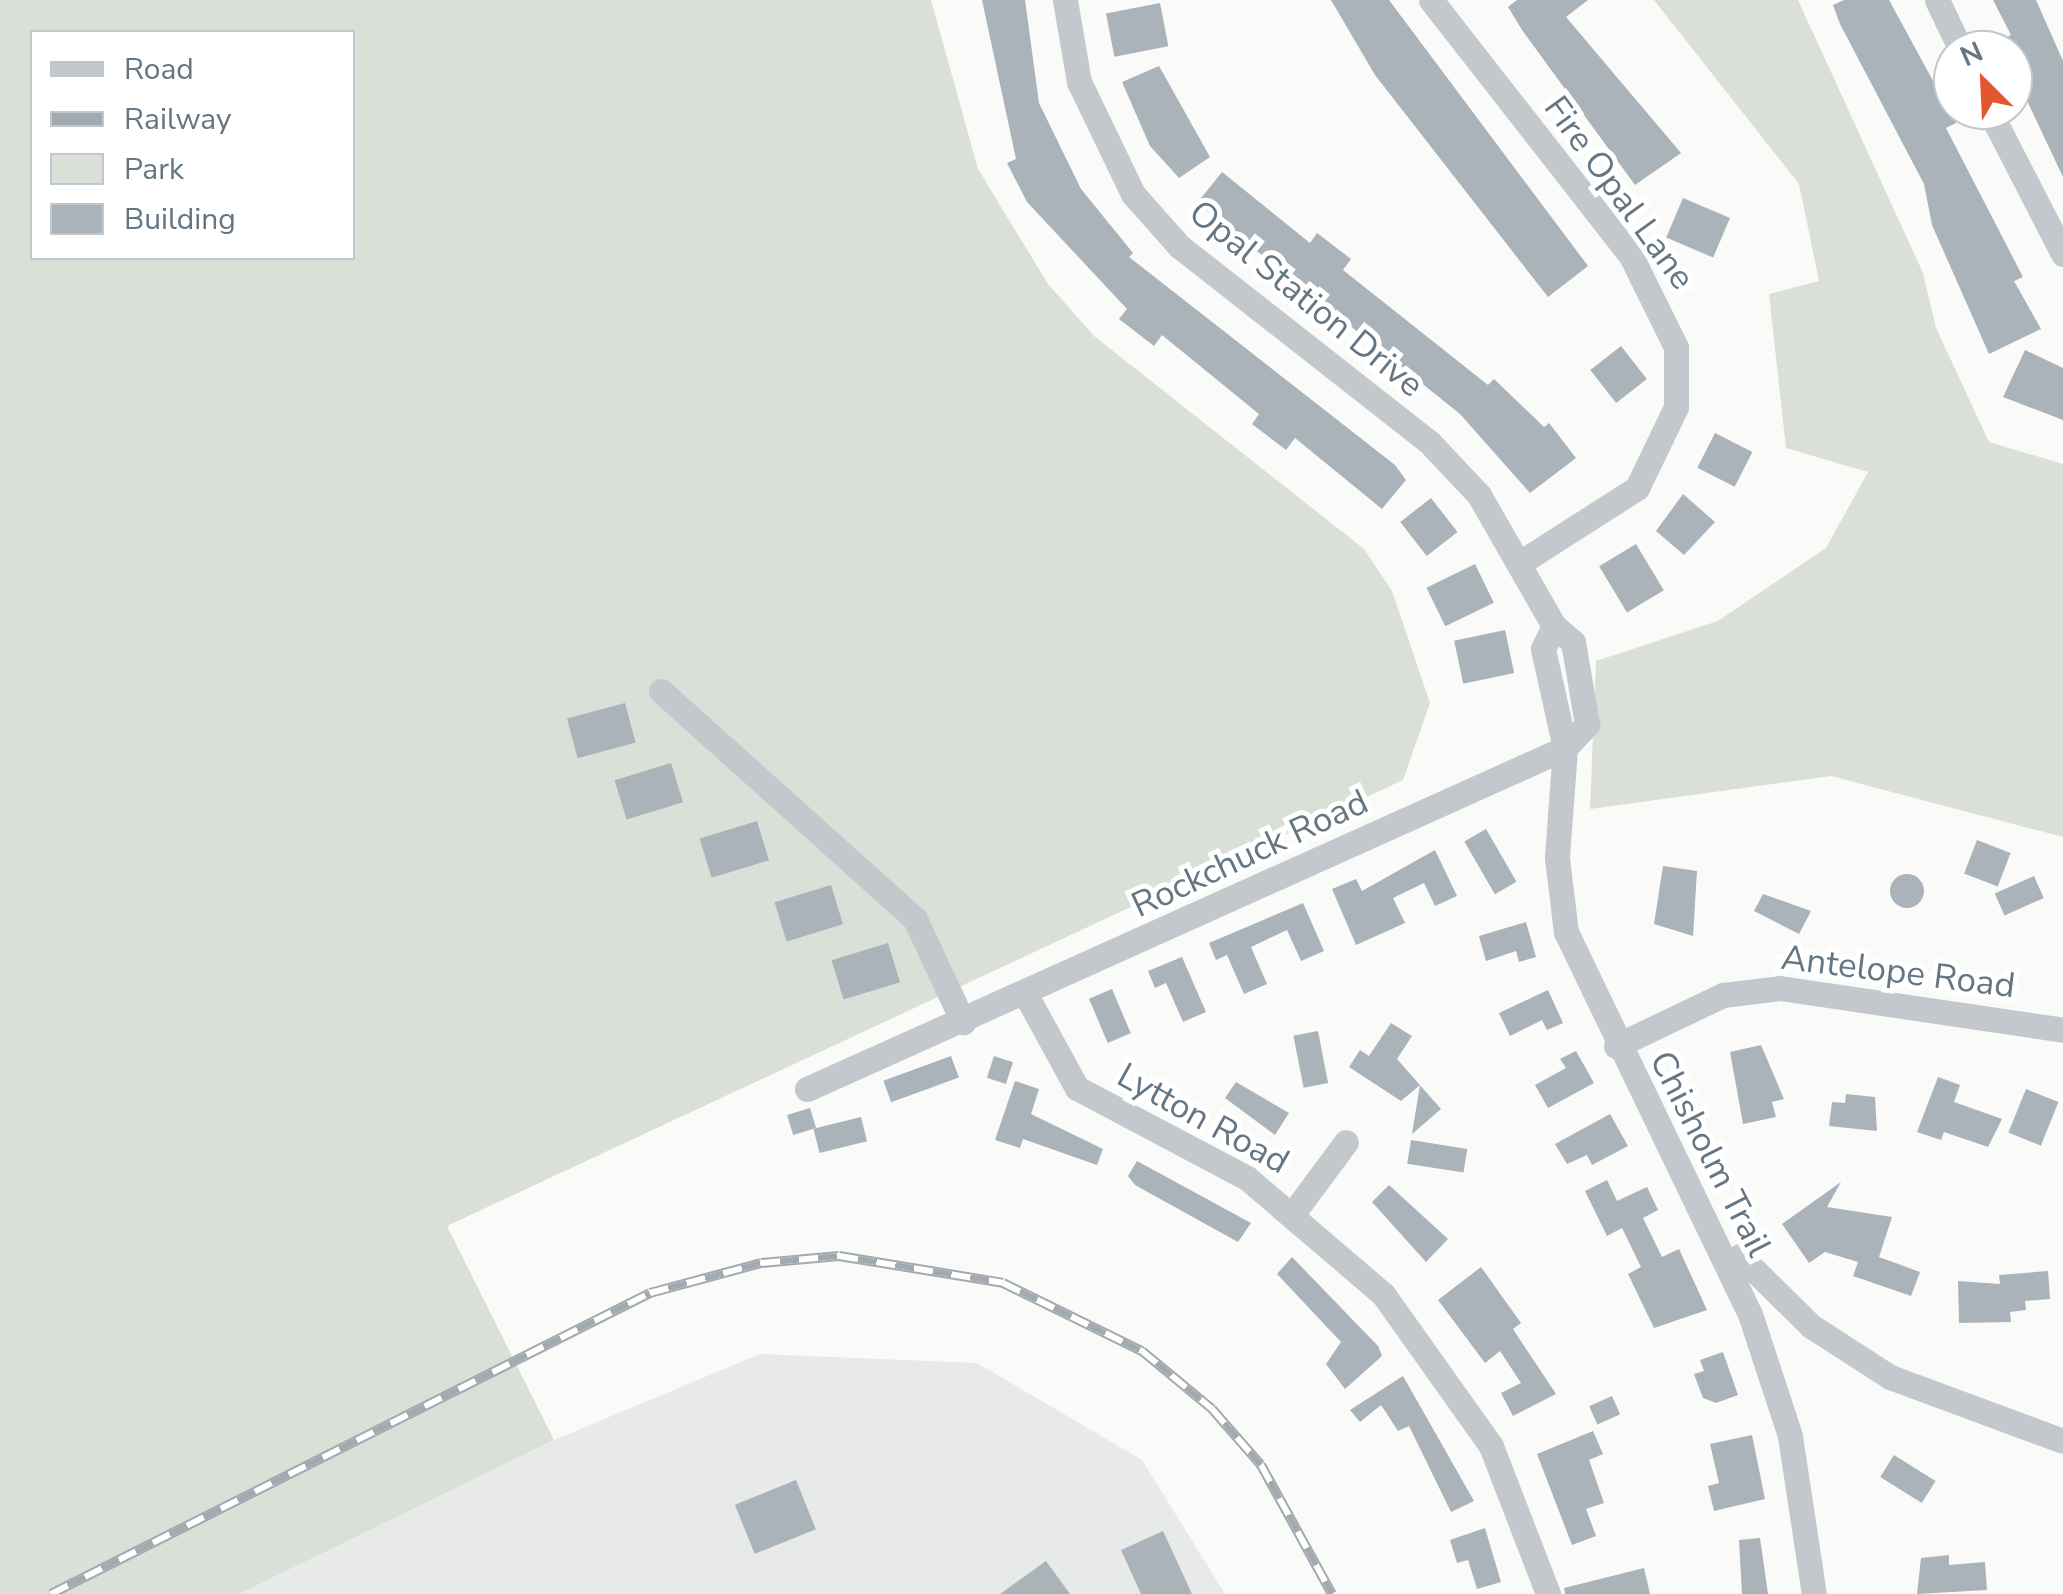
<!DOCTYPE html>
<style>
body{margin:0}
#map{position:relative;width:2063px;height:1594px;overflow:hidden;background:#fafaf8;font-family:"Nunito Sans",sans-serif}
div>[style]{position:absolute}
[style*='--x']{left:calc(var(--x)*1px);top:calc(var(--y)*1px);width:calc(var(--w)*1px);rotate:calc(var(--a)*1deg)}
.built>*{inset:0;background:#e8e9e9}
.green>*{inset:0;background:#dadfd7}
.building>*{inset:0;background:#aab3b9;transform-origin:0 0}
.round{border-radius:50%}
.minor>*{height:25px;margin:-12.5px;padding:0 12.5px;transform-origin:12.5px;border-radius:12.5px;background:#c3c8cc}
.rail>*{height:10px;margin-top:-5px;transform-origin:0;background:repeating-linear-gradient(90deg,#fff 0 19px,#a2aab0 0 38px);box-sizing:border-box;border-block:2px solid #a2aab0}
span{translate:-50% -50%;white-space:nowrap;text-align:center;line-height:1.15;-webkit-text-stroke:10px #fff;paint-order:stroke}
.street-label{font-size:35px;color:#657683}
.legend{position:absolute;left:30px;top:30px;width:325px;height:230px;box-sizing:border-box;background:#fff;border:2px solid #c1c8cd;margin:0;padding:12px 18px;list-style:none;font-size:30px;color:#657683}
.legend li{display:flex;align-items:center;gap:20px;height:50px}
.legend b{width:50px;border:2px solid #c1c8cd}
.north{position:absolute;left:1933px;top:30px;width:100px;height:100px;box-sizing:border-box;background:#fff;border:2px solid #c1c8cd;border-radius:50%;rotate:336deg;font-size:28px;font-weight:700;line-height:40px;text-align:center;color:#657683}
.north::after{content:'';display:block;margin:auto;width:35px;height:45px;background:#e4572e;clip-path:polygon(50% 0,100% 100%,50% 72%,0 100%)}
</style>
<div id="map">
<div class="built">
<i style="clip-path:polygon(760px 1354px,977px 1363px,1142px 1460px,1225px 1594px,239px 1594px,554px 1440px)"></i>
</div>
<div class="green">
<i style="clip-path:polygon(evenodd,0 0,931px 0,978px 169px,1048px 284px,1094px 336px,1364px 549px,1392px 591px,1430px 703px,1403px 780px,447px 1226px,554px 1440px,239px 1594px,0 1594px,0 0,32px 32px,352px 32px,352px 258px,32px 258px,32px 32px)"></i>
<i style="clip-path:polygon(1654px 0,1798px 0,1923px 273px,1936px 328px,1989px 442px,2063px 464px,2063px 837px,1831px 776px,1590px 809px,1596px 661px,1718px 621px,1826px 548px,1868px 472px,1786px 448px,1769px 294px,1819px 281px,1799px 184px)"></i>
</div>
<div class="building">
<i style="clip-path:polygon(982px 0,1025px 0,1039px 103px,1081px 189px,1133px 253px,1129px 257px,1395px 465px,1406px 480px,1382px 509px,1295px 438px,1286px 450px,1252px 424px,1259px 414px,1162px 335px,1154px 346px,1119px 319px,1127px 309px,1027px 202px,1007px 163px,1016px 159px)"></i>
<i style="clip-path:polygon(1331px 0,1389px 0,1588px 266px,1548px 297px,1375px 75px)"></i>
<i style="clip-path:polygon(1517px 0,1588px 0,1566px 17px,1681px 153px,1635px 185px,1522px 30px,1508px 7px)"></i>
<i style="clip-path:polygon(1844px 0,1889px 0,1956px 123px,1946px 128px,2023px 277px,2014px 281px,2041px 329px,1989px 354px,1932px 225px,1924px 184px,1840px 24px,1833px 5px)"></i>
<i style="clip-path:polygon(1993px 0,2036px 0,2063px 61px,2063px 177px,2013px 71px,2013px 50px,1982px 50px,2011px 35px)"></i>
<i style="left:1160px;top:3px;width:44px;height:55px;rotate:79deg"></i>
<i style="clip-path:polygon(1159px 66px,1210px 157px,1179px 178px,1150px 146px,1122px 82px)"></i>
<i style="clip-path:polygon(1222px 172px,1310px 243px,1317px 233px,1351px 259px,1343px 270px,1488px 385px,1494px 379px,1544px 427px,1549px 423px,1576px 458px,1530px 493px,1460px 414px,1197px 203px)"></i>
<i style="left:1683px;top:198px;width:51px;height:43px;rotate:23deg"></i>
<i style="left:1621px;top:346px;width:42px;height:39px;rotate:52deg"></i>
<i style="clip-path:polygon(2025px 350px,2063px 368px,2063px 420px,2003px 397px)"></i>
<i style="left:1715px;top:433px;width:42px;height:39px;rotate:27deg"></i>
<i style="clip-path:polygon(1683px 494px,1715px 522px,1684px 555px,1656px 531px)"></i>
<i style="left:1431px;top:498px;width:43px;height:39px;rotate:52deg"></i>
<i style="left:1636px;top:544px;width:54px;height:43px;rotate:59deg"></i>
<i style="left:1475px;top:564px;width:43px;height:54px;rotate:64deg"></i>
<i style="left:1505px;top:630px;width:44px;height:52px;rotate:78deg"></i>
<i style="left:625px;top:703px;width:41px;height:60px;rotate:75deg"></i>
<i style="left:671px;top:763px;width:41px;height:59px;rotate:73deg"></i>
<i style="left:757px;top:821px;width:41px;height:60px;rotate:73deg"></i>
<i style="left:1486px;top:829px;width:61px;height:25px;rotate:60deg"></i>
<i style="left:1977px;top:840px;width:36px;height:36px;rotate:21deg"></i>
<i style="clip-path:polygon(1435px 850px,1457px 896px,1435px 906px,1424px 883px,1393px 898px,1405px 923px,1356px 945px,1332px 889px,1356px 879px,1362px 891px)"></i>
<i style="clip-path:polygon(1663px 866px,1697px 871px,1693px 936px,1654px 924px)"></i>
<i class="round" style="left:1890px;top:874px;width:34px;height:34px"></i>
<i style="left:2034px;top:876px;width:24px;height:43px;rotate:66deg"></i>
<i style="left:831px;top:885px;width:41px;height:59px;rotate:73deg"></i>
<i style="clip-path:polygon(1763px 894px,1811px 911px,1799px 934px,1754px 911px)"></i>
<i style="clip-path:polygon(1303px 903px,1324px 951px,1301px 961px,1287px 930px,1251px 947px,1267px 984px,1244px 994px,1227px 955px,1216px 960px,1209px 943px)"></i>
<i style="clip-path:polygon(1526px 922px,1536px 957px,1519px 962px,1516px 951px,1486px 961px,1479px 936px)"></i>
<i style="left:888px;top:943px;width:41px;height:59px;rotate:73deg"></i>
<i style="clip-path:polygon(1182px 957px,1206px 1012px,1183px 1022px,1166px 983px,1155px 988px,1148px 971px)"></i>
<i style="left:1112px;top:989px;width:48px;height:25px;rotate:67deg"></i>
<i style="clip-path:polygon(1548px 990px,1563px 1023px,1547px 1030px,1542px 1020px,1510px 1036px,1499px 1013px)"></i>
<i style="clip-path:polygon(1391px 1023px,1412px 1036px,1397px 1059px,1441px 1109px,1412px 1134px,1420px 1085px,1401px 1101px,1349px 1067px,1360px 1050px,1369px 1056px)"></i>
<i style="left:1318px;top:1031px;width:53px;height:25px;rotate:79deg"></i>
<i style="clip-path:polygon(1761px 1045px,1784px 1099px,1772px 1102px,1776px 1117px,1743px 1124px,1730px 1052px)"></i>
<i style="clip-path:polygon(1576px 1051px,1594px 1083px,1548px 1108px,1535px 1085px,1566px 1068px,1560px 1059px)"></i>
<i style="left:951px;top:1056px;width:23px;height:72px;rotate:70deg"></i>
<i style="left:994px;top:1056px;width:20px;height:23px;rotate:18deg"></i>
<i style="clip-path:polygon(1938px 1077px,1960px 1085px,1954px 1102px,2002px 1119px,1988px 1147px,1944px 1132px,1941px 1140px,1917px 1132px)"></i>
<i style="clip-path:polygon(1015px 1081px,1039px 1089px,1031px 1114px,1103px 1149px,1097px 1165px,1023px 1139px,1020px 1148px,995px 1140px)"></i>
<i style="clip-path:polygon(1236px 1082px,1289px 1113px,1275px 1135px,1225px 1098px)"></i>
<i style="left:2026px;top:1089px;width:35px;height:47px;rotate:22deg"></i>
<i style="clip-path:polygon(1846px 1094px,1875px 1097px,1877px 1131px,1829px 1126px,1832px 1102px,1845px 1103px)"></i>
<i style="left:810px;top:1108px;width:21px;height:24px;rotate:73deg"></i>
<i style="clip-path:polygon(1610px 1114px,1628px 1146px,1592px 1165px,1587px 1155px,1567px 1164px,1555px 1144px)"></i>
<i style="left:861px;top:1117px;width:25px;height:49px;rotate:76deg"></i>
<i style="left:1411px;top:1140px;width:57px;height:24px;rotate:9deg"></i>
<i style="clip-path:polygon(1137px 1161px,1251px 1223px,1238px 1242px,1135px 1185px,1128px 1176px)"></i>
<i style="clip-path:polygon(1607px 1180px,1617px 1201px,1647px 1187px,1658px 1210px,1643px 1218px,1662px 1257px,1679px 1249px,1707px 1310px,1654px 1328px,1628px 1274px,1641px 1267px,1622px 1228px,1607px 1236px,1585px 1191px)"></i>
<i style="clip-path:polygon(1841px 1182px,1827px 1207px,1892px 1217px,1879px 1257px,1920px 1272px,1911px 1296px,1853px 1276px,1858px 1262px,1825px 1252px,1809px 1263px,1782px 1224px)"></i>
<i style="clip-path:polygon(1389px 1185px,1448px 1239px,1426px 1262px,1372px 1202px)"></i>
<i style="clip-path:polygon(1292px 1257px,1378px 1346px,1382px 1356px,1345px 1389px,1326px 1364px,1341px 1342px,1277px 1274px)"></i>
<i style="clip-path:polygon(1481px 1267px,1521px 1323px,1513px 1329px,1556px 1394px,1513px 1416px,1501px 1393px,1521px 1383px,1500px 1351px,1485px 1363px,1438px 1300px)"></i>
<i style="clip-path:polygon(2048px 1271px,2050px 1299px,2025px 1301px,2026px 1310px,2010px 1312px,2011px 1322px,1959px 1323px,1958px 1281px,2000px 1284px,1999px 1275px)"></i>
<i style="clip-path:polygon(1723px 1352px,1738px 1395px,1716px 1403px,1703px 1398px,1694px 1374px,1704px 1371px,1700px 1360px)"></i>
<i style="clip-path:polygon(1403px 1376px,1474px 1501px,1451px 1512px,1409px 1426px,1398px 1431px,1381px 1405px,1360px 1422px,1350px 1410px)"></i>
<i style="left:1612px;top:1396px;width:20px;height:25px;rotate:66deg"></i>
<i style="clip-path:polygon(1593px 1431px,1603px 1454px,1589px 1460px,1604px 1503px,1586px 1509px,1596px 1536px,1572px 1545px,1537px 1454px)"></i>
<i style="clip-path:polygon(1752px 1435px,1765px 1499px,1714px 1511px,1708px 1486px,1719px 1483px,1710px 1444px)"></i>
<i style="left:1894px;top:1455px;width:49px;height:26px;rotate:32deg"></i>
<i style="left:796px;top:1480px;width:53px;height:66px;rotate:68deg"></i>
<i style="clip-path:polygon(1485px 1528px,1501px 1582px,1477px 1589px,1468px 1560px,1457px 1563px,1450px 1540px)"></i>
<i style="clip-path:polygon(1163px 1531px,1192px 1594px,1141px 1594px,1121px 1550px)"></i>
<i style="clip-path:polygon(1760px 1538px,1768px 1594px,1742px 1594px,1739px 1540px)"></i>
<i style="clip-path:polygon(1949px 1555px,1949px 1565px,1985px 1562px,1987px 1590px,1917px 1594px,1921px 1558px)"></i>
<i style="clip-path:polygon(1046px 1561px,1070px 1594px,1000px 1594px)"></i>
<i style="clip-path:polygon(1644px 1568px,1650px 1594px,1565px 1594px,1564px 1588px)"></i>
</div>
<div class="minor">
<i style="--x:1431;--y:0;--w:325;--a:52"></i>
<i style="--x:1631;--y:256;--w:102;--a:63.7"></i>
<i style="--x:1676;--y:347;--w:60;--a:90"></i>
<i style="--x:1676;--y:407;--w:90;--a:115.7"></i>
<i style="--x:1637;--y:488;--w:135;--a:147.4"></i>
<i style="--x:1937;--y:0;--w:55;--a:64.4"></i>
<i style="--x:1989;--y:110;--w:162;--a:62.8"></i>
<i style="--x:1554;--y:626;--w:25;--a:116"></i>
<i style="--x:1543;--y:649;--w:101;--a:77.5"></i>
<i style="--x:1565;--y:748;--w:110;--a:94.2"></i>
<i style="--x:1557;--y:858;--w:75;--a:83.1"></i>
<i style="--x:1566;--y:932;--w:424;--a:64.3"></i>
<i style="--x:1750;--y:1314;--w:128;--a:71.8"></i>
<i style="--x:1790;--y:1436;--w:160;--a:81.4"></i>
<i style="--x:661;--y:691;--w:341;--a:41.9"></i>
<i style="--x:915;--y:919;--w:114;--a:65"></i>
<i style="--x:1026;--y:995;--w:106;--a:61.3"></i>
<i style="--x:1077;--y:1088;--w:192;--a:27.9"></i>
<i style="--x:1247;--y:1178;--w:179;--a:40.5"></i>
<i style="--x:1383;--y:1294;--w:186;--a:54.6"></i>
<i style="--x:1491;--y:1446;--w:159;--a:68.9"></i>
<i style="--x:1616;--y:1046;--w:119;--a:-25.5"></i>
<i style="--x:1723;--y:995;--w:57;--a:-7"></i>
<i style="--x:1780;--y:988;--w:286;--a:8.4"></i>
<i style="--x:807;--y:1089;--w:831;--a:-24.22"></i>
<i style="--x:1565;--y:748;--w:33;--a:-47"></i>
<i style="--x:1587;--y:724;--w:83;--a:-99.7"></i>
<i style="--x:1573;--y:642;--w:25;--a:-140"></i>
<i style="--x:1554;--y:626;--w:151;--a:-119.8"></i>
<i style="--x:1479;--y:495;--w:73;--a:-133.3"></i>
<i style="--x:1429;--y:442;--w:316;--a:-141.9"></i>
<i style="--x:1180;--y:247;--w:71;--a:-131.6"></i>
<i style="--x:1133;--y:194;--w:124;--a:-115.7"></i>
<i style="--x:1079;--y:82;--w:83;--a:-99.7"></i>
<i style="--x:1294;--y:1212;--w:87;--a:-53.4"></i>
<i style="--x:1729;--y:1265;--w:14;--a:-39"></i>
<i style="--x:1740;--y:1256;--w:100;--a:44.6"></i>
<i style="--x:1811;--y:1326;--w:94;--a:32.8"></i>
<i style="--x:1890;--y:1377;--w:184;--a:20.3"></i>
</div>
<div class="rail">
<i style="--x:51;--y:1594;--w:670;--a:-26.68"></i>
<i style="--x:650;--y:1293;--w:115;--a:-15.1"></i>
<i style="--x:761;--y:1263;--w:78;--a:-5.1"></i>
<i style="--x:839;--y:1256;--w:166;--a:9.3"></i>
<i style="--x:1003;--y:1283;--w:155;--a:26.1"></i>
<i style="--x:1142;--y:1351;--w:91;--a:39.6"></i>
<i style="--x:1212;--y:1409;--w:74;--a:48.8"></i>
<i style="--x:1261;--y:1465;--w:147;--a:61.2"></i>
</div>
<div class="street-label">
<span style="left:1619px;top:193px;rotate:54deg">Fire Opal Lane</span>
<span style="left:1306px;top:299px;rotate:39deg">Opal Station Drive</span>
<span style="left:1250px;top:854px;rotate:-25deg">Rockchuck Road</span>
<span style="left:1898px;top:972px;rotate:7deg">Antelope Road</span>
<span style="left:1203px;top:1119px;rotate:29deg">Lytton Road</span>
<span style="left:1710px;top:1154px;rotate:63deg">Chisholm Trail</span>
</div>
<ul class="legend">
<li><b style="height:12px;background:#c3c8cc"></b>Road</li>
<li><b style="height:12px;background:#a2aab0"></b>Railway</li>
<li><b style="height:28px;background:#dadfd7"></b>Park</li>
<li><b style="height:28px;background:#aab3b9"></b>Building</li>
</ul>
<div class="north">N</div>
</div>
